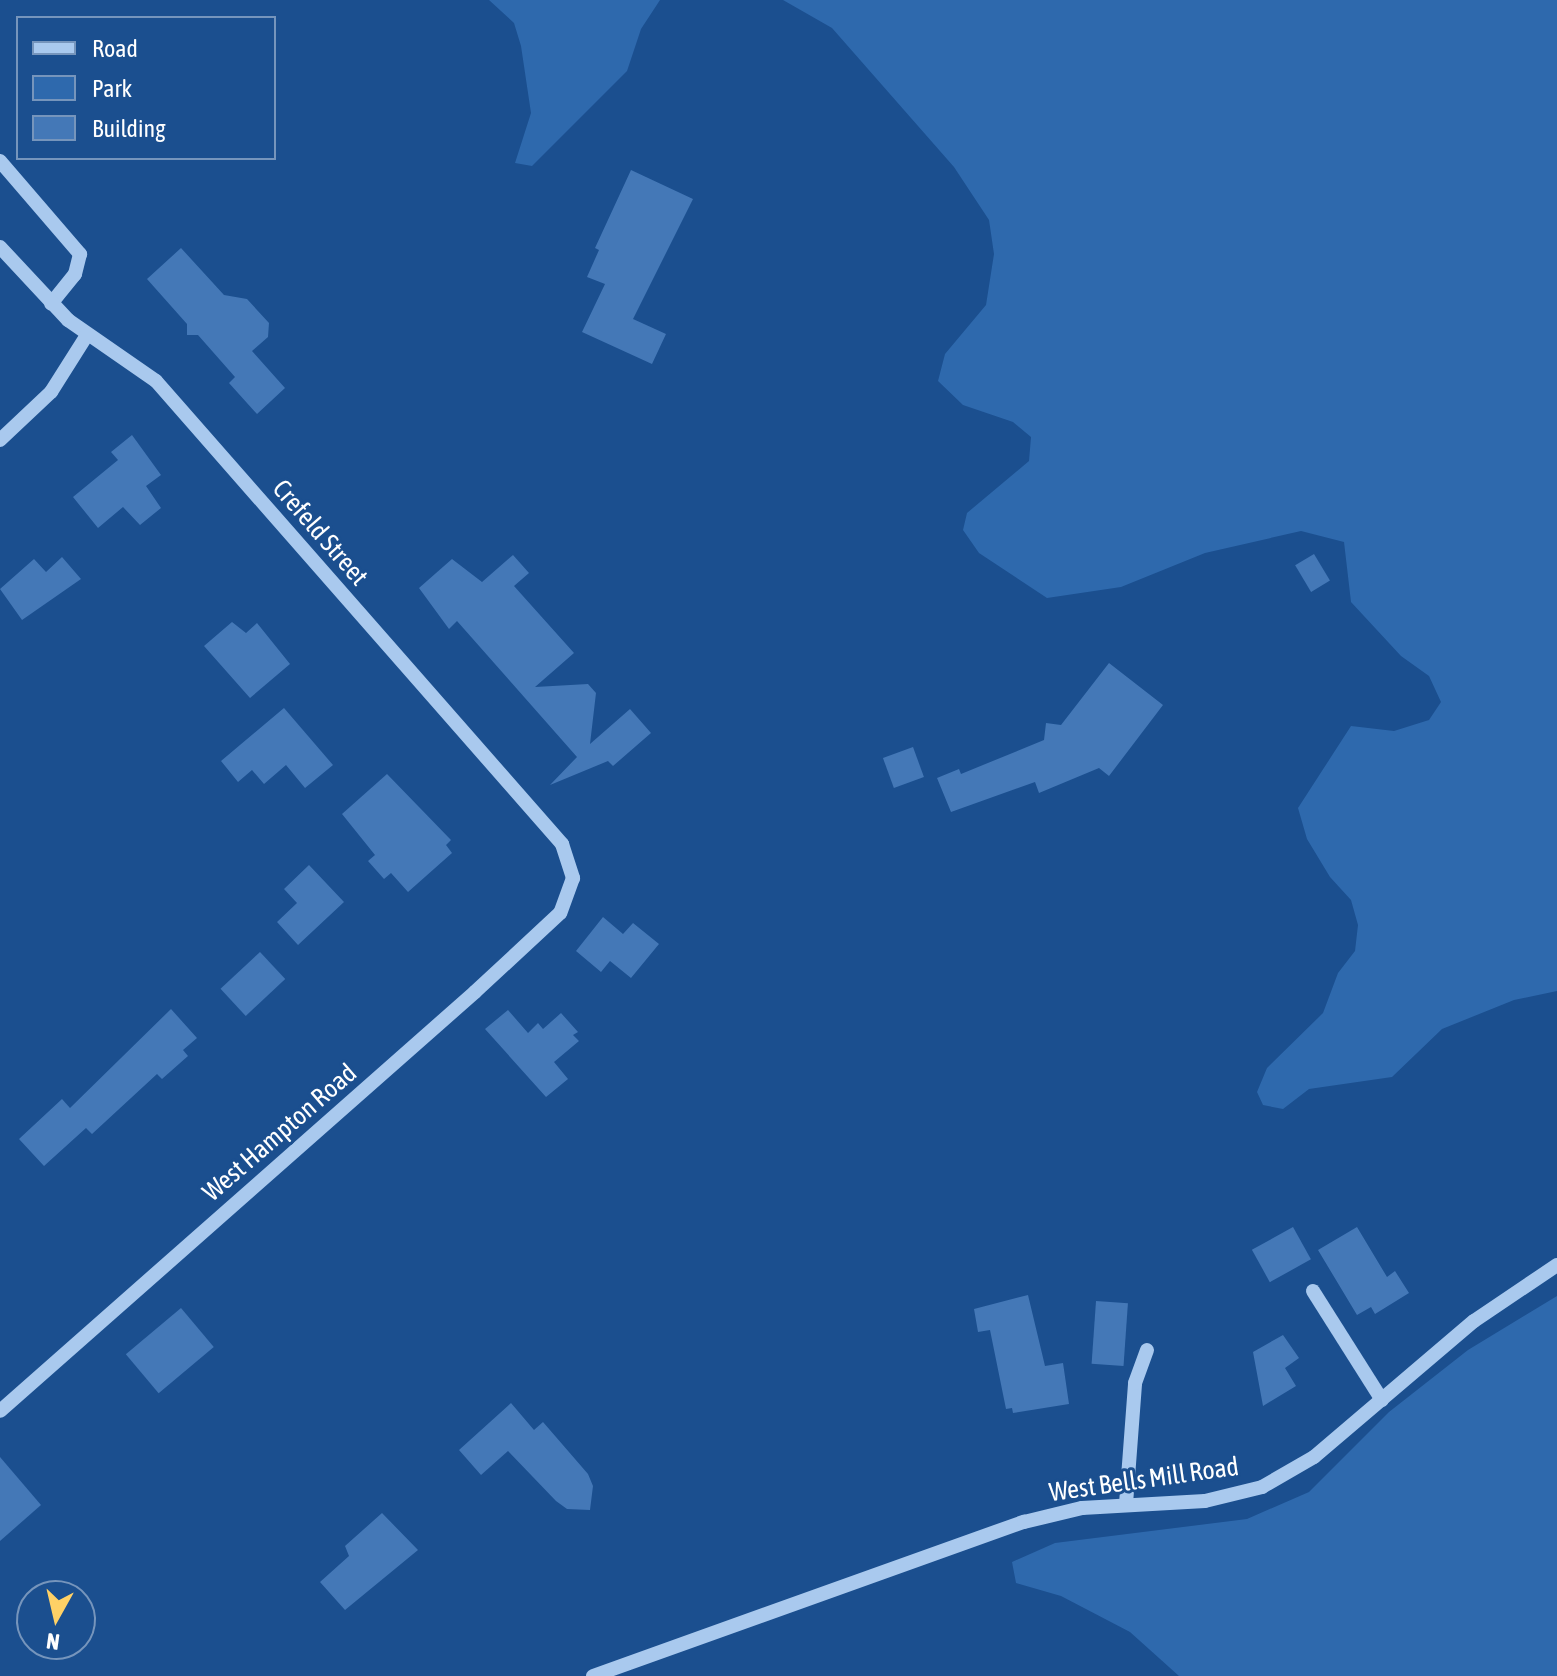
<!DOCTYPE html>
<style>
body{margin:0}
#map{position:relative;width:1557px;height:1676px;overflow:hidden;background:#1b4f8f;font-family:"Asap Condensed",sans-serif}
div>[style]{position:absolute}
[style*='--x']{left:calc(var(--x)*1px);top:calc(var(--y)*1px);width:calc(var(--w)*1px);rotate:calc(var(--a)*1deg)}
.green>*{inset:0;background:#2e69ad}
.building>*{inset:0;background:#4478b7;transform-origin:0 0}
.minor>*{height:14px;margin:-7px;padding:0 7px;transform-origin:7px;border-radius:7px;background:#a9c9ee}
span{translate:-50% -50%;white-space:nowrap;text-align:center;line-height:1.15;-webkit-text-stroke:6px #1b4f8f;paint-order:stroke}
.street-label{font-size:26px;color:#fff}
.legend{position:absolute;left:16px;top:16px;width:260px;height:144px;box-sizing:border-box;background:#1b4f8f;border:2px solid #7695bc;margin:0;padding:10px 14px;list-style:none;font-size:24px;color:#fff}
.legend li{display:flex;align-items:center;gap:16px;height:40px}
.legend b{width:40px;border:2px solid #7695bc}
.north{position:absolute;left:16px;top:1580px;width:80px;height:80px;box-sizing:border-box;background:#1b4f8f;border:2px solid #7695bc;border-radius:50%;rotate:188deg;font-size:22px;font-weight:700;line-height:32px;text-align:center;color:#fff}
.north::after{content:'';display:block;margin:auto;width:28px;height:36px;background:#ffd166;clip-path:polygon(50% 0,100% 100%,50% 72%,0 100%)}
</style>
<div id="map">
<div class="green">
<i style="clip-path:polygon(489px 0,660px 0,641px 29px,627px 71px,532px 166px,515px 163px,531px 113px,521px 46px,514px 23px)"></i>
<i style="clip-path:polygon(783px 0,1557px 0,1557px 991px,1514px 1000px,1442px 1029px,1392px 1077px,1309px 1089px,1283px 1109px,1263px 1105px,1257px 1092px,1267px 1068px,1323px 1013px,1338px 973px,1355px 951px,1358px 925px,1351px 900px,1330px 877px,1307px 839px,1298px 808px,1351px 726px,1394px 731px,1429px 720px,1441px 702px,1429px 676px,1401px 656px,1351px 602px,1344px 542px,1301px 531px,1205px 553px,1121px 587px,1047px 598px,979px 553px,963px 530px,967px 513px,1029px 461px,1031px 437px,1013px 422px,963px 405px,938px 381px,945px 354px,986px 305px,994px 254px,989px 220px,954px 167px,832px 28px)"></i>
<i style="clip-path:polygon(1557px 1296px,1557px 1676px,1179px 1676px,1130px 1632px,1061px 1596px,1016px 1583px,1012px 1562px,1055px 1543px,1247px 1519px,1309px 1492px,1389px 1412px,1468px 1350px)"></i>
</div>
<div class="building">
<i style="clip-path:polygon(631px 170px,693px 199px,633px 319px,666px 334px,652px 364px,582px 332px,605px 284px,587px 277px,599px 250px,595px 248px)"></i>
<i style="clip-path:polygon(181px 248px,224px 295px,247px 299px,269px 323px,268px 337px,252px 351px,285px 388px,257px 414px,229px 383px,235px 377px,198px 335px,187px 335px,187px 324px,147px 279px)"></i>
<i style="clip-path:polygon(132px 435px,161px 475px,146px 486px,161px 508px,140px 525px,123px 507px,98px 528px,73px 497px,118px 460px,111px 452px)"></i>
<i style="left:1314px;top:554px;width:31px;height:22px;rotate:59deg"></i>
<i style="clip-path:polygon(513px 555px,529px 573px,514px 586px,574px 653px,535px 687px,588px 684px,596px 693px,590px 744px,630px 709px,651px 733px,613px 766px,608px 761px,550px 785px,577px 757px,457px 621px,449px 629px,419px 588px,452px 559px,482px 582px)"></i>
<i style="clip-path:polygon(62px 557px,81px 579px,22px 620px,0 589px,34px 559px,46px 572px)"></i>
<i style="clip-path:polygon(232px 622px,246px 633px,257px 623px,290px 664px,250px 698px,204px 646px)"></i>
<i style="clip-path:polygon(1109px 663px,1163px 705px,1109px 776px,1099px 768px,1039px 793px,1035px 782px,951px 812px,937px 778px,959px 769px,961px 774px,1044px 740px,1046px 723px,1061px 725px)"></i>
<i style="clip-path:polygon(284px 708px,333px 765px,305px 788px,286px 765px,264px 784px,252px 770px,238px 782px,221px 761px)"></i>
<i style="left:913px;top:747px;width:32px;height:32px;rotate:70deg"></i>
<i style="clip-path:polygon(387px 774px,451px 840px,446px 845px,452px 853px,408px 892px,391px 873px,384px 879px,368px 861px,375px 855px,342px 814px)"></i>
<i style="clip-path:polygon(309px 865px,344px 902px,298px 945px,277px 922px,297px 903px,284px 889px)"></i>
<i style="clip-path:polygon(603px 917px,623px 934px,633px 923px,659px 944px,631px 978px,610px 961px,601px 972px,576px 951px)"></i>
<i style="left:260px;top:952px;width:37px;height:54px;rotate:47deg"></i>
<i style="clip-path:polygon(171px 1009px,197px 1038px,183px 1050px,188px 1056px,162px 1079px,157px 1074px,92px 1134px,86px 1128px,44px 1166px,19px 1139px,62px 1099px,70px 1108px)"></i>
<i style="clip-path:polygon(508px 1010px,528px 1033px,538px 1023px,543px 1029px,561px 1013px,578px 1032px,573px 1035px,579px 1041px,554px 1062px,568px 1079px,546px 1097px,485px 1029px)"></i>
<i style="left:1293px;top:1227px;width:37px;height:47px;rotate:61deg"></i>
<i style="clip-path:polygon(1357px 1227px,1387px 1277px,1395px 1271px,1409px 1293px,1375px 1314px,1371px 1307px,1357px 1315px,1318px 1250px)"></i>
<i style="clip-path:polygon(1028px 1295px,1045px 1366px,1063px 1363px,1069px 1404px,1013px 1413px,1012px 1408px,1006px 1409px,990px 1330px,978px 1332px,974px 1309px)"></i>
<i style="left:1096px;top:1301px;width:32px;height:63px;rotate:4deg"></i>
<i style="left:181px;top:1308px;width:51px;height:72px;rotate:50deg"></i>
<i style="clip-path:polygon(1283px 1335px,1299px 1358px,1285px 1368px,1296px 1386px,1263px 1406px,1253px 1352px)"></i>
<i style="clip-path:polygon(511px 1403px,534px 1430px,543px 1422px,588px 1474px,593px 1486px,590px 1510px,567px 1509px,556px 1501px,508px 1451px,481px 1475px,459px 1450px)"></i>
<i style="clip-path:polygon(0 1457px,41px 1505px,0 1541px)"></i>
<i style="clip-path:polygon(382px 1513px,418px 1550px,345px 1610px,320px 1582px,349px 1556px,345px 1546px)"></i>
</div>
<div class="minor">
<i style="--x:0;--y:161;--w:123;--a:49.3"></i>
<i style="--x:80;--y:254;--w:21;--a:104"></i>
<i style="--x:75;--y:274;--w:38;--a:129"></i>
<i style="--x:0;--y:247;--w:100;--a:47"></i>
<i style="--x:68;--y:320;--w:107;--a:34.7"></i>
<i style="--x:156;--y:381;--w:616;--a:48.75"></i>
<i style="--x:562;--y:844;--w:36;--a:72"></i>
<i style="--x:573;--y:878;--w:37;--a:110"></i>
<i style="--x:560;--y:913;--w:116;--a:137.1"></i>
<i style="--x:475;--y:992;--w:633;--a:138.58"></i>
<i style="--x:0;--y:440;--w:70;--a:-43.3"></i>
<i style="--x:51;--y:392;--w:67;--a:-57.7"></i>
<i style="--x:1313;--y:1291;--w:129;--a:57.7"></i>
<i style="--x:1126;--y:1504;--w:121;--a:-85.7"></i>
<i style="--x:1135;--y:1383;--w:35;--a:-70"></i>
<i style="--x:593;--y:1676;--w:458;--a:-19.7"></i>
<i style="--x:1024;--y:1522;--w:60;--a:-13.6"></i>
<i style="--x:1082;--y:1508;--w:123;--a:-3.3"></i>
<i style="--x:1205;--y:1501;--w:59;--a:-13.8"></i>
<i style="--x:1262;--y:1487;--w:60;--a:-30"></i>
<i style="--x:1314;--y:1457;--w:210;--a:-40.4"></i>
<i style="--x:1474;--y:1321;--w:100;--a:-34"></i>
</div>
<div class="street-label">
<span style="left:320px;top:533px;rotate:49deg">Crefeld Street</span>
<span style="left:280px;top:1133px;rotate:-41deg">West Hampton Road</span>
<span style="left:1144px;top:1480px;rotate:-8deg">West Bells Mill Road</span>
</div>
<ul class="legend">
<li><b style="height:10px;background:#a9c9ee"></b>Road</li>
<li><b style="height:22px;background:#2e69ad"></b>Park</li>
<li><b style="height:22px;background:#4478b7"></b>Building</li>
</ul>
<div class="north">N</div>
</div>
